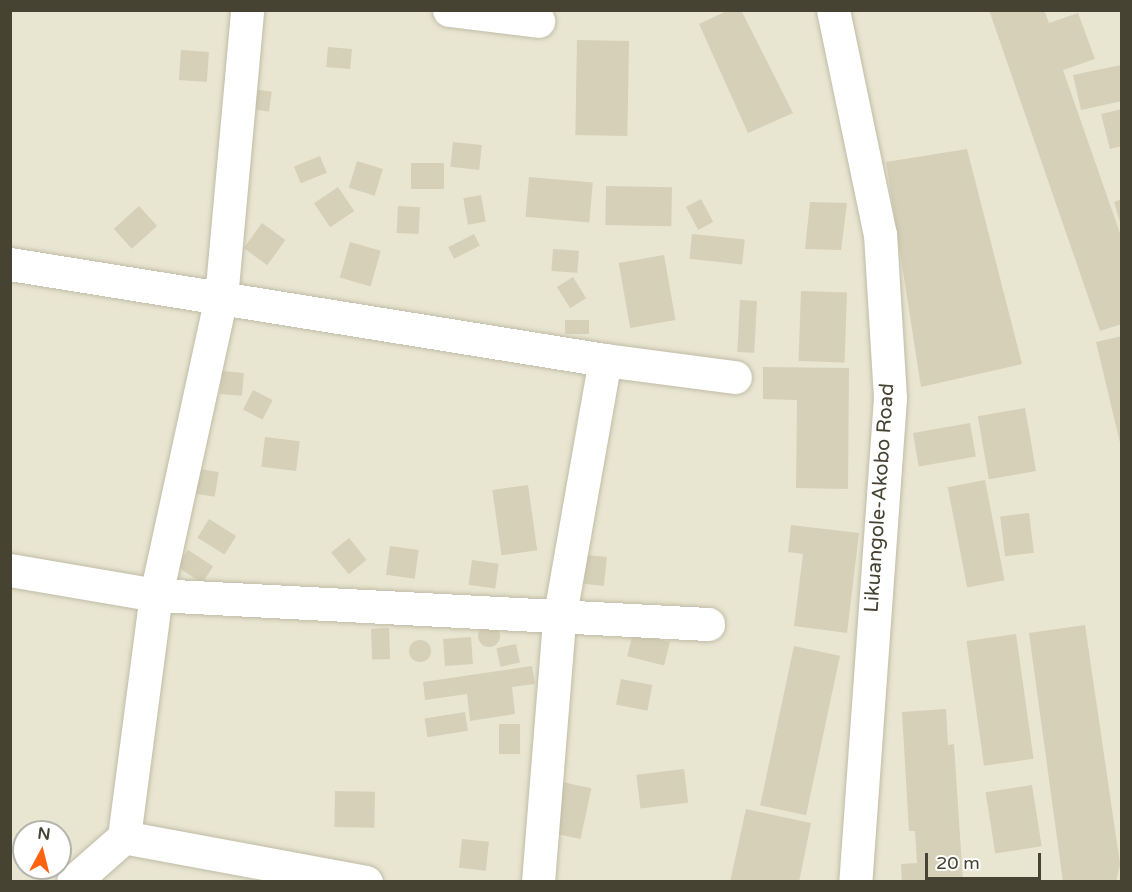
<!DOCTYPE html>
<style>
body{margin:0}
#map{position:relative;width:1132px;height:892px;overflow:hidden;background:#f4f2e4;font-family:"Varela Round",sans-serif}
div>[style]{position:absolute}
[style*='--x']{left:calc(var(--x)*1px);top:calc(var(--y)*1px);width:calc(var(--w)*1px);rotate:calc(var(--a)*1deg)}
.residential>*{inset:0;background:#e8e5d1}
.building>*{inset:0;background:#d6d0b8;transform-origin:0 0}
.round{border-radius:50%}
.roads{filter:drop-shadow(0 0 2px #c0bca6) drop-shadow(0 0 2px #c0bca6)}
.minor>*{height:33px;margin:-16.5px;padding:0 16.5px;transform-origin:16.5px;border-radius:16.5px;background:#fff}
.tertiary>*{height:33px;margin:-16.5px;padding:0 16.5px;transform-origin:16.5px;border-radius:16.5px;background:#fff}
span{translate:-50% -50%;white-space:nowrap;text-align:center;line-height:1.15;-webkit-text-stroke:4.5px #fff;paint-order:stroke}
.street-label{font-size:20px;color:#464333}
.frame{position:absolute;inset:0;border:12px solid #464333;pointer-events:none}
.north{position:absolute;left:12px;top:820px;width:60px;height:60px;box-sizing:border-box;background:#fff;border:2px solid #b5b4ad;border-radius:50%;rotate:7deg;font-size:16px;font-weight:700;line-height:24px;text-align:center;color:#464333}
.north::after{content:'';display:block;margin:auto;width:21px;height:27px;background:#ff630f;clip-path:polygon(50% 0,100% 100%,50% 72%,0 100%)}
.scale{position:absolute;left:925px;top:853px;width:116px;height:27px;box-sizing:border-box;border:3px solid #464333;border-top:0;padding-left:8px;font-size:18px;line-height:21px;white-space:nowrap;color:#464333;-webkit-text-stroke:4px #fff;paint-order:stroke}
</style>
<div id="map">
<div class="residential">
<i style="clip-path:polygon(evenodd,10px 11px,1121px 11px,1121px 881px,11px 881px,10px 11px,24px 832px,60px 832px,60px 868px,24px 868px,24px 832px)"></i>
</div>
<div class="building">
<i style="clip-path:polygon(729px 10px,741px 10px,793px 113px,748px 133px,699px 24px)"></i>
<i style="clip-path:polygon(989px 10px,1044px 10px,1049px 23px,1078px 13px,1095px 59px,1063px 70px,1122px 239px,1122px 324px,1100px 331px)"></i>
<i style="left:577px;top:40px;width:52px;height:95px;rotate:1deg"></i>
<i style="left:328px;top:47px;width:24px;height:20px;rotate:5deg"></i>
<i style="left:181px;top:50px;width:28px;height:30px;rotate:4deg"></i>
<i style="clip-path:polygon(1121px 65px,1122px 101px,1081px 110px,1073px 75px)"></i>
<i style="left:245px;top:88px;width:27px;height:20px;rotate:8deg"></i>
<i style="clip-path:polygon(1122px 109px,1122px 146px,1110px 149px,1101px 114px)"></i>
<i style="left:453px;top:142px;width:29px;height:25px;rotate:6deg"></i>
<i style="clip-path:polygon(967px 149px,1022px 364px,921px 387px,886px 162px)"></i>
<i style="left:320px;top:156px;width:18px;height:28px;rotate:68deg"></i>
<i style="left:357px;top:161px;width:27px;height:28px;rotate:17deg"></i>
<i style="left:411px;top:163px;width:33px;height:26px"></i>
<i style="left:529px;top:177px;width:64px;height:40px;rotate:5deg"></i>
<i style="left:606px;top:186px;width:66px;height:39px;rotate:1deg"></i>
<i style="left:338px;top:187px;width:29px;height:29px;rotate:56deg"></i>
<i style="left:481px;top:195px;width:27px;height:18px;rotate:80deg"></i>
<i style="left:701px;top:199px;width:26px;height:17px;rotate:62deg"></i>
<i style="clip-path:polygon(1122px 199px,1122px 225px,1121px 225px,1114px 202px)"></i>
<i style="clip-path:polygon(810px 202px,847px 203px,841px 250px,805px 249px)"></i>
<i style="left:139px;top:206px;width:27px;height:34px;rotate:48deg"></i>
<i style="left:398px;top:206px;width:22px;height:27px;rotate:3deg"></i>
<i style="left:262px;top:223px;width:29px;height:31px;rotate:36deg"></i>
<i style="left:474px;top:234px;width:13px;height:29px;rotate:63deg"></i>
<i style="left:692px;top:234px;width:53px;height:25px;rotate:6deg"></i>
<i style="left:350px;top:242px;width:32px;height:37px;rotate:16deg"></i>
<i style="left:553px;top:249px;width:26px;height:22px;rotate:4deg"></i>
<i style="left:664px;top:255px;width:66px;height:46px;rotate:80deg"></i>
<i style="left:573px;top:277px;width:25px;height:19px;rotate:58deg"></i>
<i style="left:801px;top:291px;width:46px;height:70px;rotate:2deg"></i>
<i style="left:740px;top:300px;width:17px;height:52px;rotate:3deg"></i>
<i style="left:565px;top:320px;width:24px;height:14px"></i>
<i style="clip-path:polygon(1122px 336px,1122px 446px,1121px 447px,1096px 342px)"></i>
<i style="clip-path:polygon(763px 367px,849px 368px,848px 489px,796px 488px,797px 400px,763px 399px)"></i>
<i style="left:222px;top:371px;width:22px;height:23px;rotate:5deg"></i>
<i style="left:253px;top:390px;width:22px;height:22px;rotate:27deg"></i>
<i style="left:1025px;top:408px;width:64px;height:48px;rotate:80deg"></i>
<i style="left:970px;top:423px;width:34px;height:58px;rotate:80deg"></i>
<i style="left:265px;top:437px;width:35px;height:30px;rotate:7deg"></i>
<i style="left:193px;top:468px;width:26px;height:25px;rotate:9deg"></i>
<i style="left:985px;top:480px;width:102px;height:38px;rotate:79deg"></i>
<i style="left:528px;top:485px;width:66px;height:36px;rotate:82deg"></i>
<i style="left:1029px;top:513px;width:40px;height:29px;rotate:83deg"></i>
<i style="left:209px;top:519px;width:32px;height:22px;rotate:32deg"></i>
<i style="clip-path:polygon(791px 525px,859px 533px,847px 633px,794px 626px,803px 554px,788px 552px)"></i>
<i style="left:349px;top:538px;width:28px;height:23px;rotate:51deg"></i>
<i style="left:390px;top:546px;width:29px;height:29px;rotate:8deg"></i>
<i style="left:188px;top:550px;width:30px;height:20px;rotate:33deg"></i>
<i style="left:587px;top:555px;width:20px;height:29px;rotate:6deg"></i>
<i style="left:472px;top:560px;width:27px;height:25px;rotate:8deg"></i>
<i class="round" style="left:478px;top:625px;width:22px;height:22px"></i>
<i style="clip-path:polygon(1085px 625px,1120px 864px,1116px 882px,1063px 882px,1029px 633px)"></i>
<i style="left:389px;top:628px;width:31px;height:18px;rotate:88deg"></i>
<i style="left:633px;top:633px;width:38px;height:24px;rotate:14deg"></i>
<i style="left:1016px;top:634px;width:126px;height:50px;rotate:82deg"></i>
<i style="left:471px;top:637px;width:27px;height:28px;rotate:86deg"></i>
<i class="round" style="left:409px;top:640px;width:22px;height:22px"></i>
<i style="left:516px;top:644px;width:19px;height:20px;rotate:78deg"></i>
<i style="left:794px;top:646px;width:47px;height:163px;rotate:12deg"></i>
<i style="clip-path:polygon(532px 666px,535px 684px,512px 687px,515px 714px,470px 721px,467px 694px,425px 700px,423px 682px)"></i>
<i style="left:621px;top:679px;width:32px;height:26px;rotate:11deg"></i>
<i style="clip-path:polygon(946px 709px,948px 745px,954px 744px,963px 882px,902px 882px,901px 864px,917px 863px,915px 831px,909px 831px,902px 712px)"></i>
<i style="left:465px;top:712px;width:19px;height:41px;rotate:81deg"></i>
<i style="left:499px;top:724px;width:21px;height:30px"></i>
<i style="left:684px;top:769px;width:34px;height:48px;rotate:83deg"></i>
<i style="left:562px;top:782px;width:30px;height:52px;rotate:12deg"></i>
<i style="left:1032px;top:785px;width:62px;height:47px;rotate:81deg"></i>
<i style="left:335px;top:791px;width:40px;height:36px;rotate:1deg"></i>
<i style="clip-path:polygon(746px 809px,811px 823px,799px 882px,730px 882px)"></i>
<i style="left:462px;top:839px;width:27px;height:29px;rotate:6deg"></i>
</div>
<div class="roads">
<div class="minor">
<i style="--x:449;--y:10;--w:90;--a:7"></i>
<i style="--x:10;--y:264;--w:603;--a:9.17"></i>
<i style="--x:605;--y:360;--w:131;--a:7.5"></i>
<i style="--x:10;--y:570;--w:148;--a:9.7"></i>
<i style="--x:156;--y:595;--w:304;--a:-77.7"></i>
<i style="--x:221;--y:298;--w:289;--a:-84.8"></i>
<i style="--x:73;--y:882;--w:68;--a:-41.4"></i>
<i style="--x:366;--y:882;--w:246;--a:-169.5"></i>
<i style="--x:124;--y:837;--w:244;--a:-82.5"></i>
<i style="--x:156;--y:595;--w:553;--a:3.01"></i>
<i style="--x:538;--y:882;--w:263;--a:-85.4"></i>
<i style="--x:559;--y:620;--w:264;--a:-80"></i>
</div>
<div class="tertiary">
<i style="--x:833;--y:10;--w:229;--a:78.2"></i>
<i style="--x:880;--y:234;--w:164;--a:86.5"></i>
<i style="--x:890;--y:398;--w:485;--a:94.1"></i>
</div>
</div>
<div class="street-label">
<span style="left:880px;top:498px;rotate:-86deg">Likuangole-Akobo Road</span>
</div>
<div class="frame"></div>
<div class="north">N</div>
<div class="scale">20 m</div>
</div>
